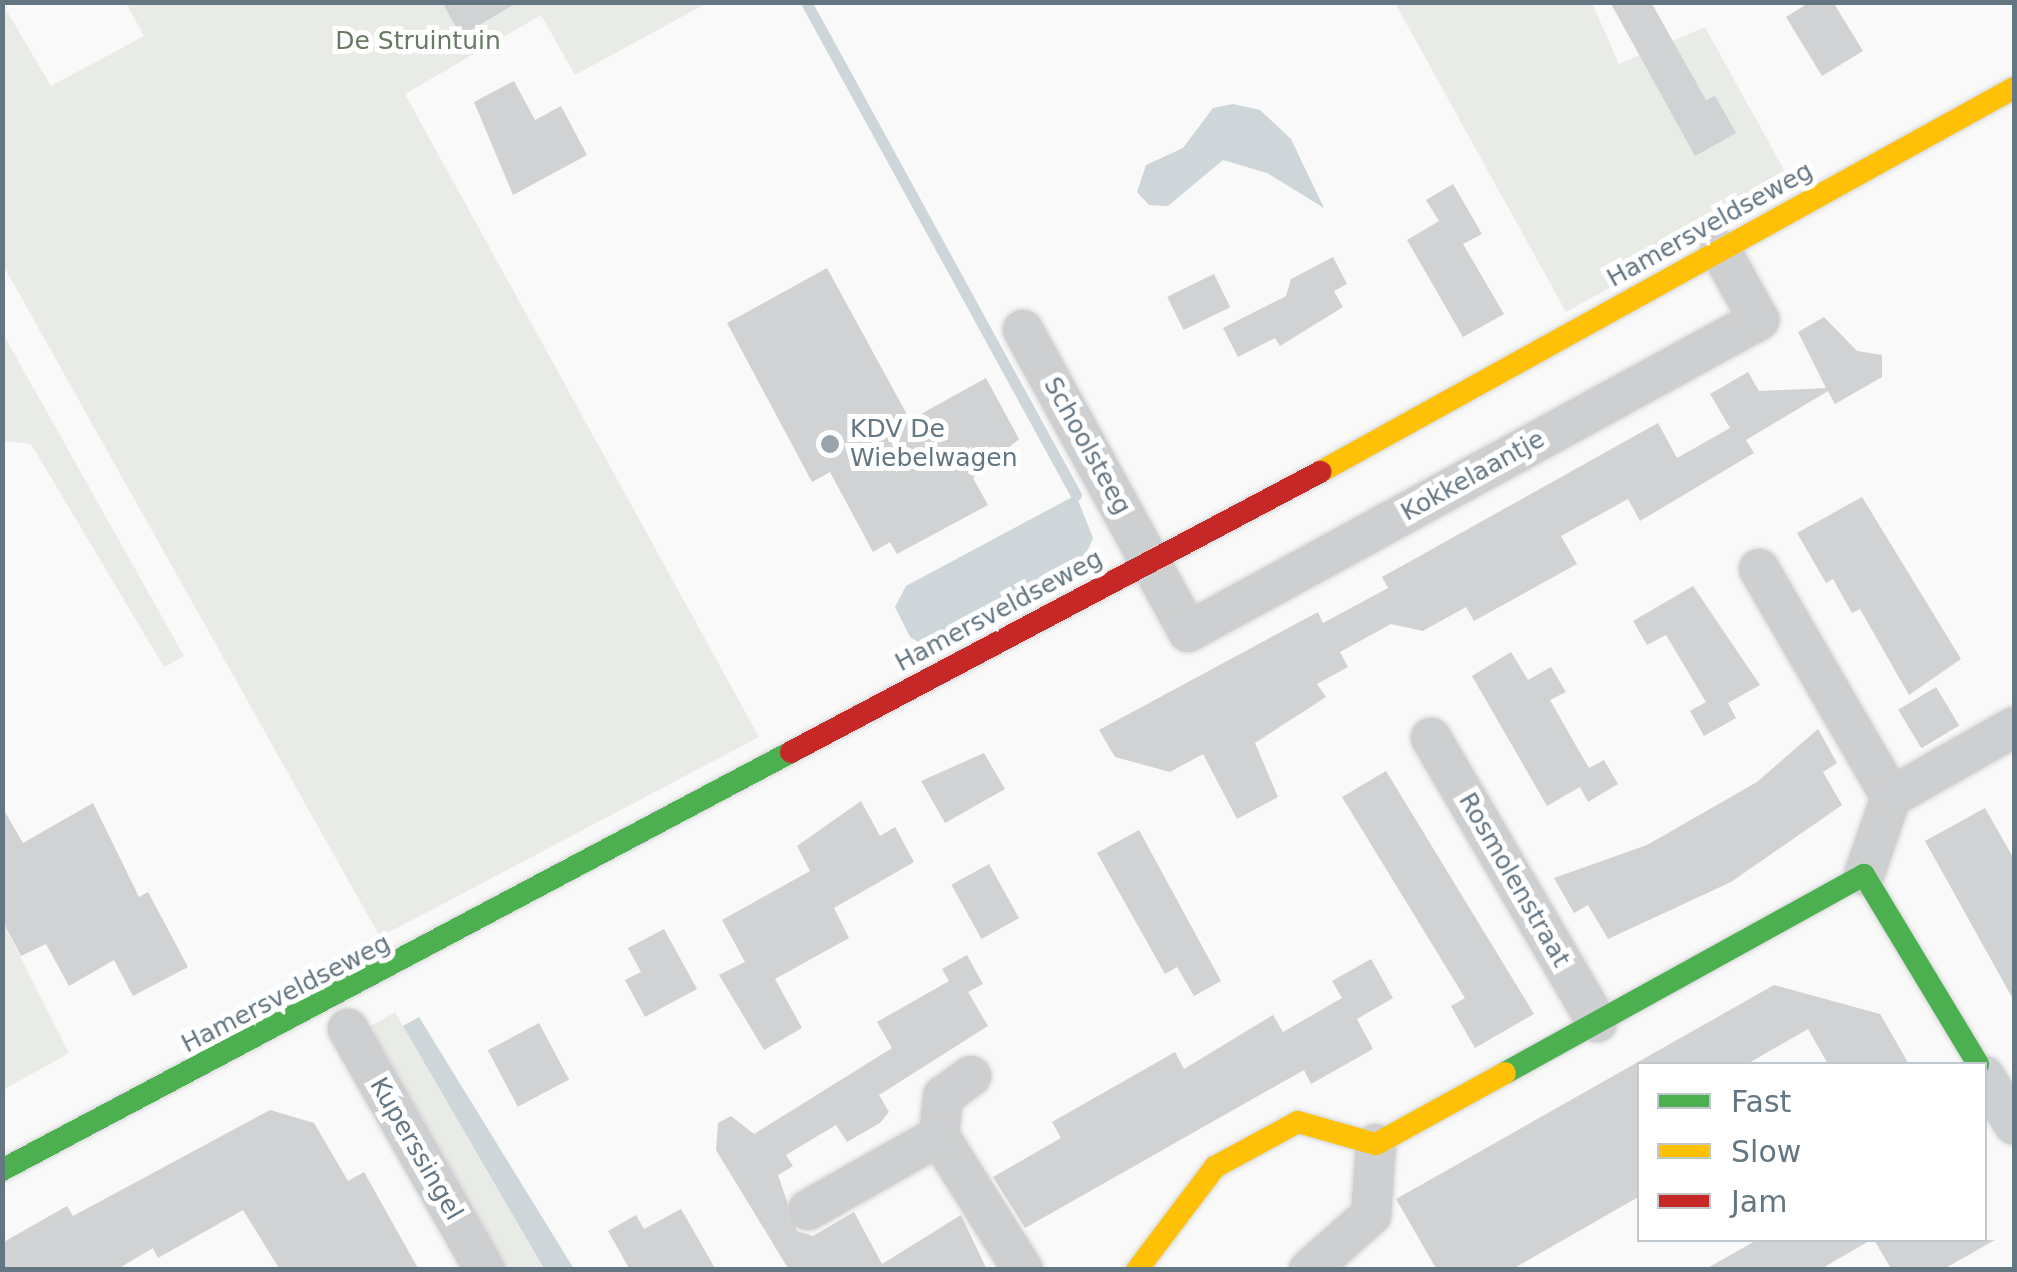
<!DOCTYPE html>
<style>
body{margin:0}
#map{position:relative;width:2017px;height:1272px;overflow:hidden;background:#f9f9f9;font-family:"DejaVu Sans",sans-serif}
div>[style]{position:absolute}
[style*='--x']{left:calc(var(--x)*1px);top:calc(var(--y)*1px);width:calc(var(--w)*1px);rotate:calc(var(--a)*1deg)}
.green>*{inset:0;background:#e8ebe6;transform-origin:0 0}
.water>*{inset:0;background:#ced6d9}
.stream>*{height:11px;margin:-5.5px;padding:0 5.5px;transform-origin:5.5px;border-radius:5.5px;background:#ced6d9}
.building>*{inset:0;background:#d0d2d3;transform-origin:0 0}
.roads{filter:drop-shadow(0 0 2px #d5d6d7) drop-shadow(0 0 2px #d5d6d7)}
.street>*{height:40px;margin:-20px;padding:0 20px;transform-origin:20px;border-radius:20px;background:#cecfd0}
.fast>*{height:22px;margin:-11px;padding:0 11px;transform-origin:11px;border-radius:11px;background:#4caf50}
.slow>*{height:22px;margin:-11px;padding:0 11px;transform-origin:11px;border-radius:11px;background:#ffc107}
.jam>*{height:22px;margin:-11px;padding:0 11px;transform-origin:11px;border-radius:11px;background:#c62828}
.dots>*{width:28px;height:28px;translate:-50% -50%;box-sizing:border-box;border:5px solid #fff;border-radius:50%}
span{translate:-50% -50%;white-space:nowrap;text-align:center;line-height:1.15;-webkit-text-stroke:10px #fff;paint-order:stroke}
.park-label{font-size:25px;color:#687a64}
.street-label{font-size:25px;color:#657683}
.poi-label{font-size:25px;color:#657683}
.left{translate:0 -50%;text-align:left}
.frame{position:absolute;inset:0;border:5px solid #657683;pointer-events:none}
.legend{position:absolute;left:1637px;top:1062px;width:350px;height:180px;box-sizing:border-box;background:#fff;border:2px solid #c1c8cd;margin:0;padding:12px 18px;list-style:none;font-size:30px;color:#657683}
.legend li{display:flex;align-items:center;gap:20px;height:50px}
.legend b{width:50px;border:2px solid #c1c8cd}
</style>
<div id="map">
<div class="green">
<i style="clip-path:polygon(2px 3px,51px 86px,144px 36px,126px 3px,707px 3px,575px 75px,541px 15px,405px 94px,759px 737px,380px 937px,3px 265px)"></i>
<i style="clip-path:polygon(1395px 3px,1592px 3px,1619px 64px,1705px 27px,1793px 186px,1566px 312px)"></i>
<i style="clip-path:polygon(2px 332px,184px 656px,164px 667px,31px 444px,3px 441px)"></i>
<i style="clip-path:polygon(3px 923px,69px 1053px,3px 1090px,2px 1090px)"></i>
<i style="left:395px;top:1012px;width:297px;height:40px;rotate:60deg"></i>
</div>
<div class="water">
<i style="clip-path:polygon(1233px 104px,1260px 110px,1291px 139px,1324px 208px,1267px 173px,1223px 160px,1168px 206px,1149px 205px,1137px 192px,1146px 165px,1183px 148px,1213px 108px)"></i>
<i style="clip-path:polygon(1076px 495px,1093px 538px,1081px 564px,926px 647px,910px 637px,895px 607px,906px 586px)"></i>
<i style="clip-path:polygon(419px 1017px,574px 1269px,544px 1269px,403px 1026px)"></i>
</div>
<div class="stream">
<i style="--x:806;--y:2;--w:562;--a:61.29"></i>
</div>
<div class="building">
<i style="clip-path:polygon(442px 2px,518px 2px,461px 36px)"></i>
<i style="clip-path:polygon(1610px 2px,1651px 2px,1706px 100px,1715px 96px,1736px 133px,1695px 156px)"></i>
<i style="clip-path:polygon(1810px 2px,1833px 2px,1863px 51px,1822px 76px,1786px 17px)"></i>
<i style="clip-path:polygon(514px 81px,535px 120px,561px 106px,587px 155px,513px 195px,474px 102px)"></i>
<i style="clip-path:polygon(1453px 184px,1482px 234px,1463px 244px,1504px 314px,1463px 337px,1407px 240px,1439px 221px,1426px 200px)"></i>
<i style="clip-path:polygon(1333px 257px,1347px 284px,1334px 291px,1343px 307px,1280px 346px,1275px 338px,1238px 357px,1223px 328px,1286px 296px,1291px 279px)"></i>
<i style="clip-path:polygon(827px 268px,910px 420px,986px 378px,1019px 439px,973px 478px,988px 505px,897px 554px,890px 542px,873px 552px,830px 472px,812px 482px,727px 323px)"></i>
<i style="left:1214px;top:274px;width:37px;height:52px;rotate:64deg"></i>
<i style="clip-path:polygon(1824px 317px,1857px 351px,1882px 355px,1882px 377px,1835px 404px,1828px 391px,1746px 440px,1754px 453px,1640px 521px,1628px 499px,1561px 536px,1577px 564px,1474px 621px,1466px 607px,1423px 631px,1391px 624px,1340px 652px,1348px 667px,1317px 684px,1326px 697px,1255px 743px,1278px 797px,1237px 819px,1203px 754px,1170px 772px,1115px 757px,1099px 730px,1318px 612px,1323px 623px,1388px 588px,1382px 577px,1658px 423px,1677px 458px,1730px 428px,1710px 394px,1748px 372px,1759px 391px,1826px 388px,1798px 332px)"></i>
<i style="clip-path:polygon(1862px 497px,1961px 659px,1909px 695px,1860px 609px,1852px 613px,1833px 579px,1826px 583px,1797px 533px)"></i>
<i style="clip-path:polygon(1693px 586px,1760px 685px,1728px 703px,1736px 718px,1704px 736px,1690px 711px,1706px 702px,1666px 635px,1647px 645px,1633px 621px)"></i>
<i style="clip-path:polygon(1511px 652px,1528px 680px,1551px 667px,1566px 692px,1550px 700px,1575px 744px,1589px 768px,1604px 760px,1618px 784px,1588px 802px,1580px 787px,1547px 806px,1472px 676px)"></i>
<i style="left:1936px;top:687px;width:45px;height:44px;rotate:59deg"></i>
<i style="clip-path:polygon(1818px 729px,1837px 763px,1823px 772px,1842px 805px,1731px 882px,1608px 939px,1588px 905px,1574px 913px,1554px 878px,1647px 845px,1757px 782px)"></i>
<i style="clip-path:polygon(984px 753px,1005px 789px,945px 823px,921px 781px)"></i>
<i style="clip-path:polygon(1386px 771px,1534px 1014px,1475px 1048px,1451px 1006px,1465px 998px,1342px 797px)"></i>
<i style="clip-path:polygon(861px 801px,880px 836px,895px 827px,914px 862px,834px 908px,849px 938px,775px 979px,802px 1028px,764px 1050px,719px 975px,745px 962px,722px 920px,810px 871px,797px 846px)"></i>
<i style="clip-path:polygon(93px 803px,139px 897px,148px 892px,188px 967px,133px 996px,114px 960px,69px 986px,46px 944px,21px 956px,2px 920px,2px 807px,23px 843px)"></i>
<i style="clip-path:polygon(1985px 808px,2014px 859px,2014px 1001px,1925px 841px)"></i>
<i style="clip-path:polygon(1139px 830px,1221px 981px,1194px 996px,1177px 967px,1165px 974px,1097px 853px)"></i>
<i style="left:989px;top:864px;width:62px;height:43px;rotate:61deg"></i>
<i style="clip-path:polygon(664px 929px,697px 989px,645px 1017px,625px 980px,641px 972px,628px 948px)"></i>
<i style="clip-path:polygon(967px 955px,983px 984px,968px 992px,988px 1026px,879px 1095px,889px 1112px,880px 1123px,847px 1142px,836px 1125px,786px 1155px,793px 1166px,778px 1175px,797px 1231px,813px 1236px,854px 1212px,882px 1264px,961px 1215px,987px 1270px,789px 1270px,716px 1150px,718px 1123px,731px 1116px,754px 1134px,892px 1048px,877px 1022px,949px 981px,942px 969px)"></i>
<i style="clip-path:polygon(1371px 959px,1393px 998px,1357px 1019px,1373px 1049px,1311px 1084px,1304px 1070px,1025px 1228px,993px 1177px,1061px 1138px,1052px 1122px,1175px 1052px,1184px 1069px,1273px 1015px,1283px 1032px,1342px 998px,1332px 981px)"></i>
<i style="clip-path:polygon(1774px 985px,1880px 1014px,1909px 1064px,1828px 1064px,1808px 1029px,1747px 1064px,1640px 1064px,1640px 1196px,1511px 1270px,1437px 1270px,1396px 1199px)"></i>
<i style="left:539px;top:1023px;width:64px;height:58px;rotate:62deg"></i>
<i style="clip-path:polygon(270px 1110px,314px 1123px,348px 1181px,364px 1172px,419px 1270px,280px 1270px,243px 1210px,158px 1258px,153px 1248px,116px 1270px,2px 1270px,2px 1243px,67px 1206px,73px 1216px)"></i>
<i style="clip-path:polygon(681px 1209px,716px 1270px,630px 1270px,608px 1231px,636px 1215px,644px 1229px)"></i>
<i style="clip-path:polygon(1757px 1240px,1871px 1240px,1819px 1270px,1704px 1270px)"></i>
<i style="clip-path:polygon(1874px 1240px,1995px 1240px,1942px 1270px,1892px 1270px)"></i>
</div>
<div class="roads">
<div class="street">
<i style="--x:1023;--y:330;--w:344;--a:61.3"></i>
<i style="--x:1188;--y:632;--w:651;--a:-28.65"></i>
<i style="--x:1759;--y:320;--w:80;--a:-119.1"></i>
<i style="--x:1759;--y:569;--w:263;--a:59.9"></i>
<i style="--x:1431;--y:738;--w:329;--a:59.7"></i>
<i style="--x:1864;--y:875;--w:83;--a:-70.9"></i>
<i style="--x:1891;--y:797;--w:142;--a:-29.6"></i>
<i style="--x:348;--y:1029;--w:277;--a:60.4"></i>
<i style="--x:971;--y:1076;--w:34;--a:144"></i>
<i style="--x:943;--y:1096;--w:40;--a:95.7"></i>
<i style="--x:939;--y:1136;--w:158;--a:57.9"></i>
<i style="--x:1984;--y:1076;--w:57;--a:58"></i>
<i style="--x:808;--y:1210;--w:150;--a:-29.5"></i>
<i style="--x:1309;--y:1270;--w:83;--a:-41.6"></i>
<i style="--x:1371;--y:1215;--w:71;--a:-86"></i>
</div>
<div class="fast">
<i style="--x:1505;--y:1073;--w:410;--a:-28.9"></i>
<i style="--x:1864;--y:875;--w:221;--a:58.9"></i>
<i style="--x:2;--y:1170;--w:893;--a:-27.91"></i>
</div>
<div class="slow">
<i style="--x:1320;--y:472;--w:793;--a:-28.96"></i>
<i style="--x:1137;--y:1270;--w:129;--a:-52.9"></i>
<i style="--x:1215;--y:1167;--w:94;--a:-28.5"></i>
<i style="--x:1298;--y:1122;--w:81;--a:15.8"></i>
<i style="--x:1376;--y:1144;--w:147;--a:-28.8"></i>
</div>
<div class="jam">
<i style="--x:791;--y:752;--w:599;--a:-27.89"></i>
</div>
</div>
<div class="dots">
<i style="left:830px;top:444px;background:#99a4ac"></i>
</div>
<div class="park-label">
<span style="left:418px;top:41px">De Struintuin</span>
</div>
<div class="street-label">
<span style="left:1710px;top:225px;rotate:-29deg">Hamersveldseweg</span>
<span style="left:1087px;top:446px;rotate:61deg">Schoolsteeg</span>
<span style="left:1473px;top:476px;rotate:-29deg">Kokkelaantje</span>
<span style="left:999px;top:611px;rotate:-28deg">Hamersveldseweg</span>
<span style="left:1514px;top:880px;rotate:60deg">Rosmolenstraat</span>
<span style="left:286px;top:994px;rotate:-27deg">Hamersveldseweg</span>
<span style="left:416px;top:1149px;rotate:60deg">Kuperssingel</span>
</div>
<div class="poi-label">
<span class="left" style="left:850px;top:444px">KDV De<br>Wiebelwagen</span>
</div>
<div class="frame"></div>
<ul class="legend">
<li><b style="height:12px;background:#4caf50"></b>Fast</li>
<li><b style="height:12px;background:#ffc107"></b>Slow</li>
<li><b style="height:12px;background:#c62828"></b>Jam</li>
</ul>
</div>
